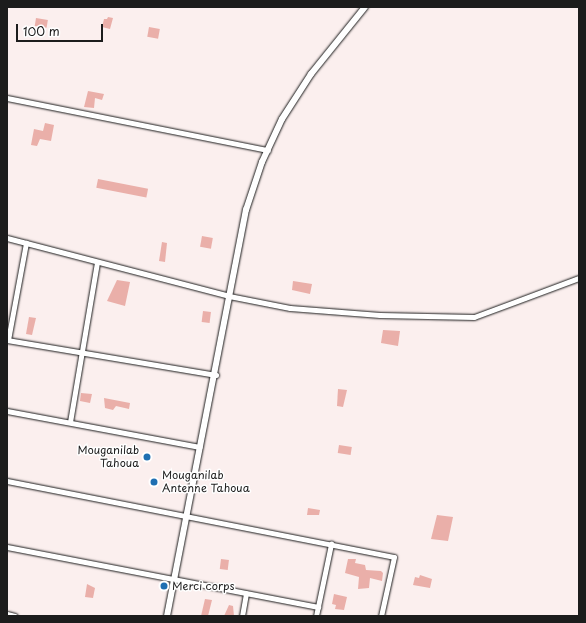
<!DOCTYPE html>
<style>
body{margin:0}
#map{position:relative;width:586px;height:623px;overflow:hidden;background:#fbefee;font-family:"Playpen Sans",sans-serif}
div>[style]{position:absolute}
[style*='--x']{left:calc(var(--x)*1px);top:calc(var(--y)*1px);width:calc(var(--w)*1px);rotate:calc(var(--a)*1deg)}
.building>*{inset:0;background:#eaafa9;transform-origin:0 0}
.roads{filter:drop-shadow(0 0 1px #1c1c1c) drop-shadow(0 0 1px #1c1c1c)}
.minor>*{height:5px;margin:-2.5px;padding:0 2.5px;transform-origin:2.5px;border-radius:2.5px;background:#fff}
.tertiary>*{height:6px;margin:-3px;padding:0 3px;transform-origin:3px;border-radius:3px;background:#fff}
.dots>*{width:11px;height:11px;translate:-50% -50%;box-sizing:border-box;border:2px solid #fff;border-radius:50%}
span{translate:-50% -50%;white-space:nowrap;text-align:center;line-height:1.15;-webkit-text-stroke:3px #fff;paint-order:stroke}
.poi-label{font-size:11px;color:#1c1c1c}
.right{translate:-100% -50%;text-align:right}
.left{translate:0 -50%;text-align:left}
.frame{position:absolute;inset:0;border:8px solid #1c1c1c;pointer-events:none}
.scale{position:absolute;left:16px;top:24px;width:87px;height:18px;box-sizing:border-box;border:2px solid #1c1c1c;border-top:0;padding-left:5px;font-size:12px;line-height:14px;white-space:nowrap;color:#1c1c1c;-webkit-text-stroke:3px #fff;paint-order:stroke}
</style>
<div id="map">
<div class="building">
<i style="clip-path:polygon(108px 17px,113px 18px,110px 29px,102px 27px,104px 19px,107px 19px)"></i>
<i style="left:36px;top:18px;width:12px;height:8px;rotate:9deg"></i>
<i style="left:149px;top:27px;width:11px;height:10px;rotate:10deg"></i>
<i style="clip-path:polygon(88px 91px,104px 94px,102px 100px,95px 98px,94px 108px,84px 107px)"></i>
<i style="clip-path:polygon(45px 123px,54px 125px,51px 141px,40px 139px,37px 146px,31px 145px,34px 129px,43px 131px)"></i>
<i style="left:98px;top:179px;width:51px;height:9px;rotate:11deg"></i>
<i style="left:202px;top:236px;width:11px;height:11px;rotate:10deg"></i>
<i style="clip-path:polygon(162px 242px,167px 243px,165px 262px,159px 261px)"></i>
<i style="clip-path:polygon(117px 280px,130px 282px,125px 306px,107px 301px)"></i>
<i style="clip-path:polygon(293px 281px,312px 284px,310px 294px,292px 290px)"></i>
<i style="left:203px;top:311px;width:8px;height:11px;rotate:7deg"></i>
<i style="clip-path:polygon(29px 317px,36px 318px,32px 335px,26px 334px)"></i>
<i style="clip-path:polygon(383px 330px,400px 331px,398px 346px,381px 343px)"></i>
<i style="clip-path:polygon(338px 389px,347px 390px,343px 407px,337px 406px)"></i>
<i style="clip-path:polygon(81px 393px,92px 394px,90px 403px,80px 401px)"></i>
<i style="clip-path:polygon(104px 398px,130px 403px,129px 409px,116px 406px,113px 410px,105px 408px)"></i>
<i style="left:339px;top:445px;width:13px;height:8px;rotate:9deg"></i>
<i style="clip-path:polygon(308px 508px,320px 510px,319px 515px,307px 515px)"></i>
<i style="clip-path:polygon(437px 515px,453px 517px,448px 541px,431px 539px)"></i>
<i style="left:221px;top:559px;width:8px;height:10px;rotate:7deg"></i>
<i style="clip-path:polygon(348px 559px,356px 559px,355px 563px,365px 565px,366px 570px,381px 571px,383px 573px,382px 581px,370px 578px,369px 588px,358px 589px,359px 577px,345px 573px)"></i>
<i style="clip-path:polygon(420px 575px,432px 579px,430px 588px,413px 585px,415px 577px,419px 578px)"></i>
<i style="clip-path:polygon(87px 584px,95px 588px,93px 598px,85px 597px)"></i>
<i style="clip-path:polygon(334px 594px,347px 597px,344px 610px,335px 609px,336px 605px,332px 604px)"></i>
<i style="clip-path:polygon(205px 599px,212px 600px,208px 616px,201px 616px)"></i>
<i style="clip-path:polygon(229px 605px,233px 606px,234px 616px,224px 616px)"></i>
</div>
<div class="roads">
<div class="minor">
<i style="--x:7;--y:98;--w:266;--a:11.3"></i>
<i style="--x:7;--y:238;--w:229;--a:14.6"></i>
<i style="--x:229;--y:296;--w:62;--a:11.1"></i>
<i style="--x:290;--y:308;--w:90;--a:4.4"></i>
<i style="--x:380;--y:315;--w:94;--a:1.2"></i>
<i style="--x:474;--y:317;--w:112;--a:-20.4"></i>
<i style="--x:7;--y:340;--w:212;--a:9.5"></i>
<i style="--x:8;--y:340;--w:99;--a:-79.5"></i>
<i style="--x:7;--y:411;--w:196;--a:10.6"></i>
<i style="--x:70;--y:422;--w:162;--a:-80.4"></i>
<i style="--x:7;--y:481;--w:394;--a:11.1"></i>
<i style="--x:394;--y:557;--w:60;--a:102.4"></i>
<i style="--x:7;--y:547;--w:317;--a:10.9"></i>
<i style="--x:7;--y:614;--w:8;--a:14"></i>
<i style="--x:242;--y:616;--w:23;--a:-80"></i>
<i style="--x:316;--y:616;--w:74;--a:-78.2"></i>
</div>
<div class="tertiary">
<i style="--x:167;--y:616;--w:414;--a:-79"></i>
<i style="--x:246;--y:210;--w:51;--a:-71.6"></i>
<i style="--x:262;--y:162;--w:47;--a:-65.1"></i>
<i style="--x:282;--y:119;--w:54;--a:-57.2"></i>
<i style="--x:311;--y:74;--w:86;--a:-51.1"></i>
</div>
</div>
<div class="dots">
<i style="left:147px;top:457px;background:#1f6fb2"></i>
<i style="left:154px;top:482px;background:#1f6fb2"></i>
<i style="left:164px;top:586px;background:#1f6fb2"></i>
</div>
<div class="poi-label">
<span class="right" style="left:139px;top:457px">Mouganilab<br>Tahoua</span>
<span class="left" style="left:162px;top:482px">Mouganilab<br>Antenne Tahoua</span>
<span class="left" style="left:172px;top:586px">Merci corps</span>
</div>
<div class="frame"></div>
<div class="scale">100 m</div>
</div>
